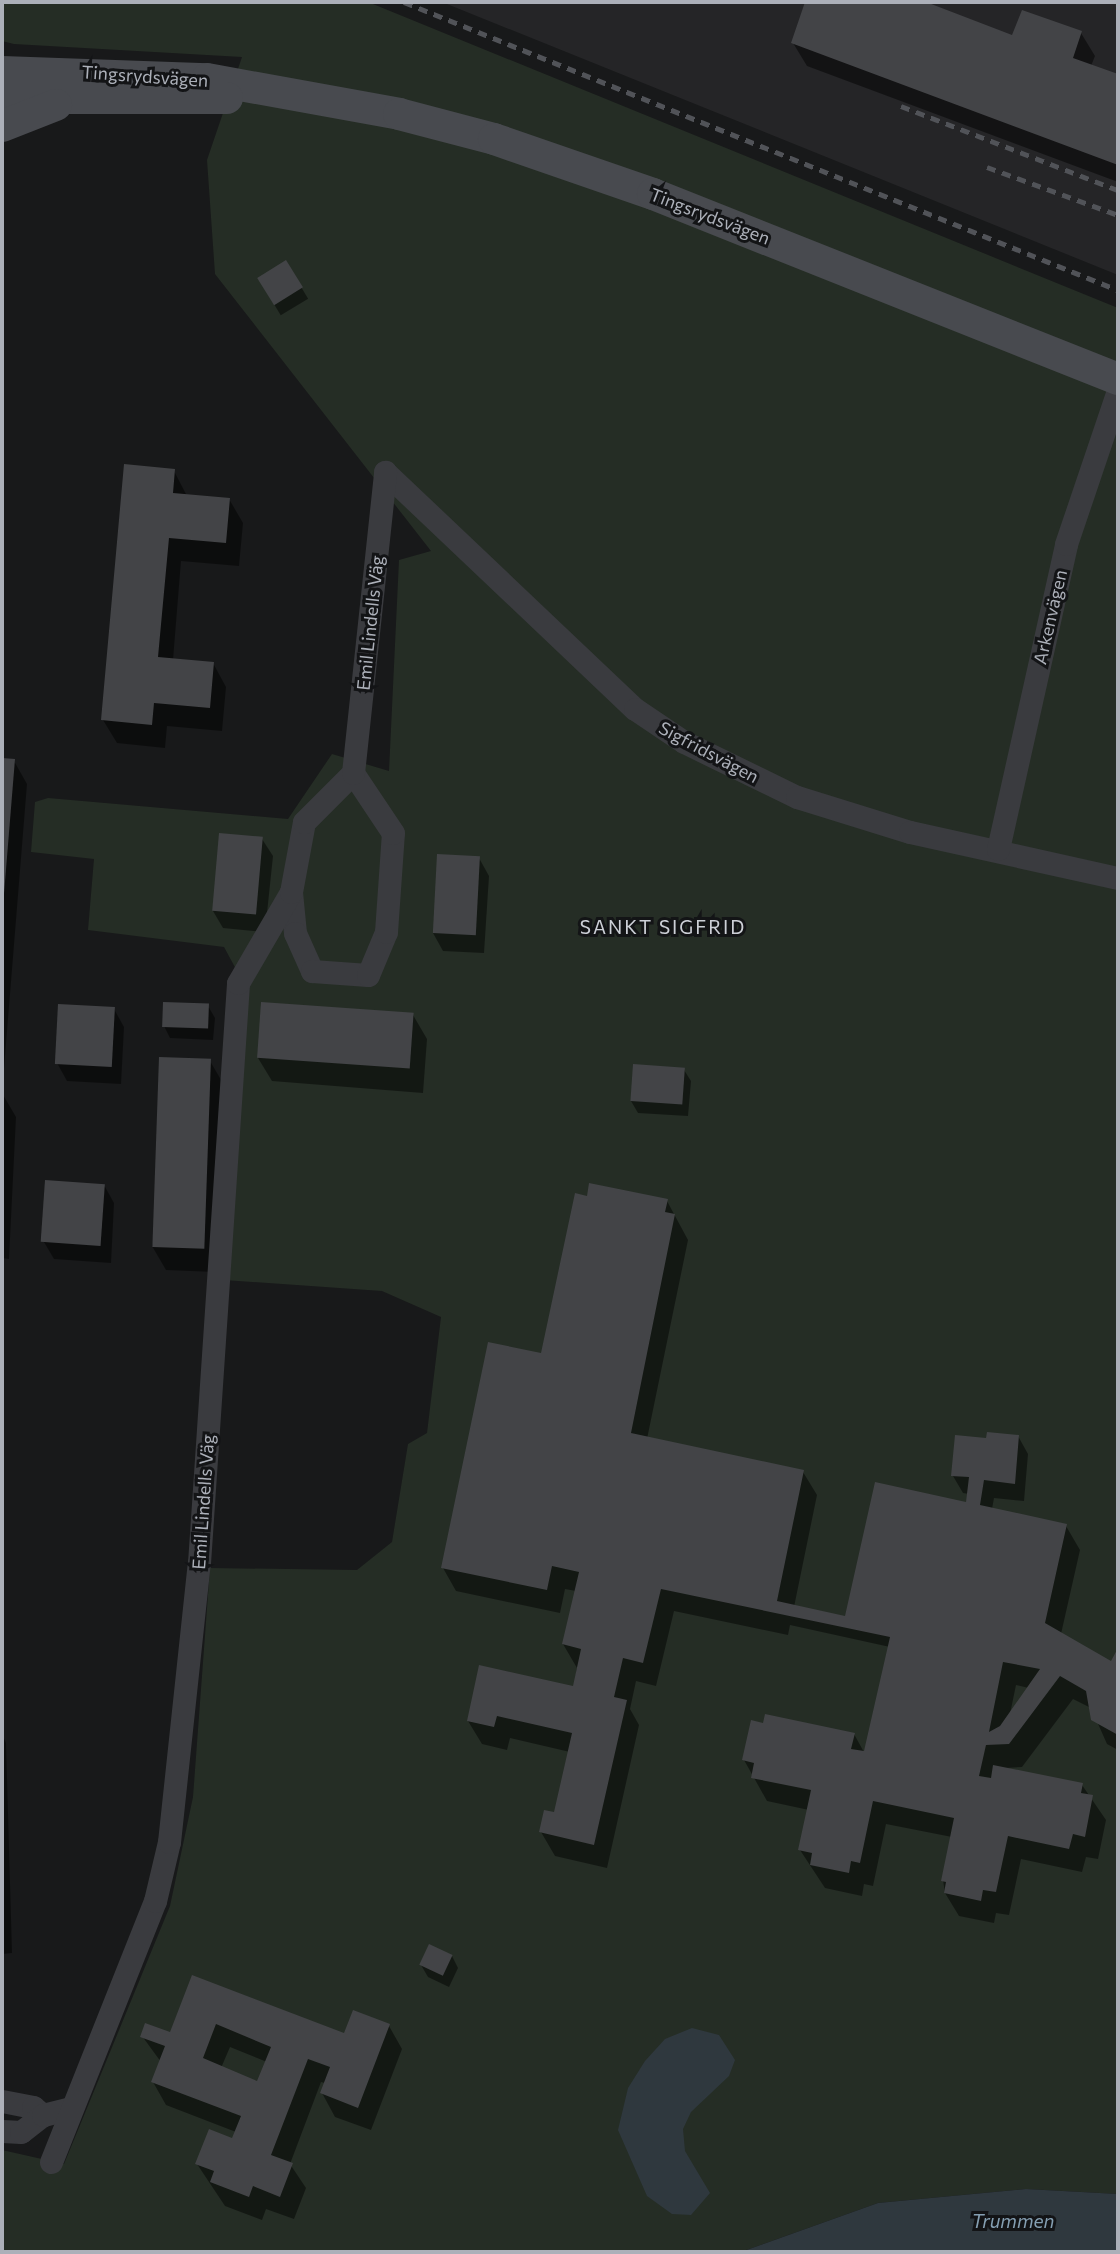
<!DOCTYPE html>
<meta charset="utf-8">
<style>
body{margin:0}
#map{position:relative;width:1120px;height:2254px;overflow:hidden;background:#18191a;font-family:Commissioner,sans-serif}
div>[style]{position:absolute}
[style*='--x']{left:calc(var(--x)*1px);top:calc(var(--y)*1px);width:calc(var(--w)*1px);rotate:calc(var(--a)*1deg)}
.built>*{inset:0;background:#252527}
.green>*{inset:0;background:#252d25}
.water>*{inset:0;background:#2f383e}
.shadow>*{inset:0;background:#0007;transform-origin:0 0}
.building>*{inset:0;background:#434447;transform-origin:0 0}
.street>*{height:23px;margin:-11.5px;padding:0 11.5px;transform-origin:11.5px;border-radius:11.5px;background:#3a3b3f}
.secondary>*{height:32px;margin:-16px;padding:0 16px;transform-origin:16px;border-radius:16px;background:#484a4f}
.rail>*{height:5px;margin-top:-2.5px;transform-origin:0;background:repeating-linear-gradient(90deg,#515358 0 9px,transparent 0 16px)}
span{translate:-50% -50%;white-space:nowrap;text-align:center;line-height:1.15;-webkit-text-stroke:6px #131416;paint-order:stroke}
.street-label{font-size:18px;color:#acb0b9}
.neighbourhood-label{font-size:19px;color:#cccfd6;letter-spacing:2px}
.water-label{font-size:19px;color:#859fb2;font-style:italic}
.frame{position:absolute;inset:0;border:4px solid #acb0b9;pointer-events:none}
</style>
<div id="map">
<div class="built">
<i style="clip-path:polygon(442px 2px,1118px 2px,1118px 275px,710px 110px)"></i>
</div>
<div class="green">
<i style="clip-path:polygon(2px 2px,368px 2px,1118px 308px,1118px 2194px,1026px 2189px,878px 2203px,741px 2252px,2px 2252px,2px 2150px,64px 2164px,170px 1906px,193px 1797px,210px 1568px,357px 1570px,392px 1542px,408px 1444px,427px 1433px,441px 1317px,382px 1291px,224px 1280px,244px 984px,224px 947px,88px 930px,94px 859px,31px 852px,35px 802px,48px 798px,288px 819px,332px 754px,389px 771px,399px 560px,431px 551px,215px 274px,207px 160px,242px 57px,14px 44px,2px 41px)"></i>
</div>
<div class="water">
<i style="clip-path:polygon(692px 2028px,719px 2035px,735px 2060px,729px 2076px,691px 2112px,683px 2129px,685px 2151px,710px 2193px,691px 2215px,672px 2214px,647px 2196px,618px 2130px,628px 2088px,645px 2061px,665px 2039px)"></i>
<i style="clip-path:polygon(1026px 2189px,1118px 2194px,1118px 2252px,741px 2252px,878px 2203px)"></i>
</div>
<div class="shadow">
<i style="clip-path:polygon(807px 2px,921px 2px,1013px 37px,1081px 33px,1095px 56px,1091px 66px,1118px 76px,1118px 182px,807px 66px,793px 43px)"></i>
<i style="left:286px;top:262px;width:43px;height:32px;rotate:59deg"></i>
<i style="clip-path:polygon(174px 471px,187px 496px,229px 499px,243px 523px,239px 566px,181px 561px,173px 660px,213px 663px,226px 687px,222px 731px,167px 726px,165px 748px,117px 743px,103px 720px)"></i>
<i style="clip-path:polygon(2px 760px,14px 761px,27px 784px,2px 1093px,16px 1117px,9px 1259px,2px 1258px)"></i>
<i style="clip-path:polygon(262px 839px,273px 856px,265px 932px,223px 928px,213px 911px)"></i>
<i style="clip-path:polygon(479px 858px,489px 876px,484px 953px,443px 951px,433px 933px)"></i>
<i style="clip-path:polygon(208px 1006px,215px 1018px,213px 1040px,170px 1038px,164px 1026px)"></i>
<i style="clip-path:polygon(114px 1009px,124px 1027px,121px 1084px,67px 1081px,57px 1063px)"></i>
<i style="clip-path:polygon(413px 1015px,427px 1039px,423px 1093px,272px 1081px,258px 1058px)"></i>
<i style="clip-path:polygon(210px 1061px,224px 1085px,215px 1272px,166px 1270px,152px 1246px)"></i>
<i style="clip-path:polygon(684px 1070px,691px 1081px,688px 1116px,638px 1113px,631px 1101px)"></i>
<i style="clip-path:polygon(104px 1185px,114px 1203px,111px 1263px,54px 1259px,44px 1242px)"></i>
<i style="clip-path:polygon(evenodd,667px 1201px,688px 1240px,647px 1439px,803px 1472px,817px 1495px,794px 1607px,846px 1618px,970px 1504px,969px 1494px,963px 1493px,953px 1476px,987px 1440px,1018px 1436px,1028px 1454px,1024px 1501px,994px 1498px,992px 1509px,1066px 1526px,1080px 1550px,1061px 1634px,1112px 1663px,1118px 1652px,1118px 1750px,1107px 1744px,1091px 1708px,1073px 1699px,1022px 1767px,1005px 1768px,1082px 1785px,1106px 1820px,1098px 1859px,1086px 1857px,1082px 1872px,1021px 1859px,1009px 1915px,996px 1913px,994px 1923px,959px 1916px,945px 1893px,943px 1880px,952px 1837px,886px 1824px,873px 1886px,864px 1884px,862px 1896px,825px 1888px,800px 1850px,809px 1810px,767px 1801px,744px 1760px,854px 1734px,865px 1754px,890px 1647px,790px 1625px,788px 1635px,674px 1611px,656px 1686px,636px 1681px,630px 1709px,639px 1725px,607px 1868px,555px 1856px,541px 1832px,556px 1814px,570px 1752px,510px 1738px,507px 1750px,482px 1744px,468px 1721px,574px 1688px,577px 1668px,563px 1644px,576px 1591px,565px 1589px,560px 1613px,456px 1591px,443px 1568px,542px 1355px,667px 1201px,1016px 1685px,1029px 1688px,1010px 1714px,1016px 1685px)"></i>
<i style="clip-path:polygon(2px 1734px,6px 1743px,12px 1953px,2px 1954px)"></i>
<i style="clip-path:polygon(452px 1956px,458px 1968px,449px 1987px,428px 1977px,421px 1965px)"></i>
<i style="clip-path:polygon(evenodd,193px 1977px,345px 2035px,389px 2026px,402px 2049px,371px 2130px,335px 2117px,322px 2093px,325px 2083px,321px 2082px,290px 2164px,306px 2188px,294px 2219px,266px 2209px,262px 2220px,225px 2206px,197px 2164px,233px 2140px,236px 2132px,166px 2105px,153px 2082px,161px 2062px,142px 2036px,171px 2034px,193px 1977px,230px 2047px,267px 2062px,258px 2083px,221px 2068px,230px 2047px)"></i>
</div>
<div class="building">
<i style="clip-path:polygon(805px 2px,926px 2px,1012px 35px,1022px 10px,1082px 31px,1073px 58px,1118px 74px,1118px 165px,791px 43px)"></i>
<i style="left:286px;top:260px;width:32px;height:34px;rotate:58deg"></i>
<i style="clip-path:polygon(124px 464px,175px 469px,173px 493px,230px 498px,226px 543px,169px 538px,158px 657px,214px 662px,210px 708px,154px 703px,152px 725px,101px 720px)"></i>
<i style="clip-path:polygon(2px 758px,15px 759px,4px 894px,2px 894px)"></i>
<i style="left:219px;top:833px;width:44px;height:78px;rotate:5deg"></i>
<i style="left:437px;top:854px;width:43px;height:79px;rotate:3deg"></i>
<i style="left:163px;top:1002px;width:46px;height:25px;rotate:2deg"></i>
<i style="left:261px;top:1002px;width:153px;height:56px;rotate:4deg"></i>
<i style="left:58px;top:1004px;width:57px;height:60px;rotate:3deg"></i>
<i style="left:159px;top:1057px;width:52px;height:190px;rotate:2deg"></i>
<i style="left:633px;top:1064px;width:52px;height:37px;rotate:4deg"></i>
<i style="left:45px;top:1180px;width:60px;height:62px;rotate:4deg"></i>
<i style="clip-path:polygon(evenodd,589px 1183px,668px 1199px,665px 1212px,675px 1214px,631px 1433px,804px 1470px,777px 1601px,845px 1616px,875px 1482px,966px 1502px,969px 1477px,951px 1476px,955px 1435px,986px 1438px,987px 1432px,1019px 1435px,1015px 1484px,984px 1480px,980px 1505px,1067px 1524px,1045px 1623px,1111px 1661px,1118px 1648px,1118px 1735px,1091px 1720px,1086px 1691px,1060px 1676px,1009px 1744px,986px 1745px,979px 1776px,991px 1778px,993px 1765px,1083px 1783px,1081px 1793px,1093px 1795px,1085px 1837px,1073px 1834px,1069px 1849px,1008px 1836px,996px 1892px,983px 1890px,981px 1901px,944px 1893px,946px 1882px,941px 1881px,954px 1818px,873px 1801px,860px 1863px,851px 1861px,849px 1873px,810px 1865px,812px 1853px,798px 1850px,811px 1790px,751px 1778px,754px 1763px,742px 1760px,751px 1720px,763px 1723px,765px 1714px,855px 1733px,851px 1749px,864px 1751px,890px 1637px,661px 1589px,643px 1663px,623px 1658px,614px 1697px,627px 1700px,594px 1845px,539px 1832px,544px 1810px,554px 1812px,572px 1733px,497px 1716px,494px 1727px,467px 1721px,479px 1665px,573px 1686px,581px 1649px,562px 1644px,579px 1572px,552px 1566px,547px 1590px,441px 1568px,488px 1342px,541px 1353px,575px 1193px,587px 1196px,589px 1183px,1003px 1662px,1040px 1669px,1000px 1726px,989px 1732px,1003px 1662px)"></i>
<i style="left:429px;top:1944px;width:26px;height:23px;rotate:25deg"></i>
<i style="clip-path:polygon(evenodd,192px 1975px,344px 2033px,353px 2010px,390px 2024px,358px 2108px,320px 2093px,330px 2067px,308px 2059px,271px 2155px,293px 2163px,280px 2197px,253px 2186px,249px 2197px,210px 2182px,214px 2171px,195px 2164px,209px 2129px,232px 2138px,241px 2116px,151px 2082px,165px 2046px,140px 2037px,145px 2023px,170px 2032px,192px 1975px,216px 2024px,271px 2047px,257px 2081px,203px 2058px,216px 2024px)"></i>
</div>
<div class="street">
<i style="--x:385;--y:472;--w:344;--a:43.5"></i>
<i style="--x:635;--y:709;--w:59;--a:34"></i>
<i style="--x:684;--y:742;--w:126;--a:26"></i>
<i style="--x:797;--y:797;--w:118;--a:17.2"></i>
<i style="--x:910;--y:832;--w:213;--a:12.5"></i>
<i style="--x:998;--y:849;--w:312;--a:-77.4"></i>
<i style="--x:1066;--y:544;--w:163;--a:-71.3"></i>
<i style="--x:291;--y:892;--w:41;--a:84.4"></i>
<i style="--x:295;--y:933;--w:42;--a:65.9"></i>
<i style="--x:312;--y:971;--w:56;--a:4.1"></i>
<i style="--x:368;--y:975;--w:47;--a:-67.3"></i>
<i style="--x:386;--y:932;--w:99;--a:-86"></i>
<i style="--x:393;--y:833;--w:72;--a:-123.7"></i>
<i style="--x:2;--y:2101;--w:32;--a:11"></i>
<i style="--x:33;--y:2107;--w:13;--a:39"></i>
<i style="--x:2;--y:2131;--w:19;--a:3"></i>
<i style="--x:21;--y:2132;--w:28;--a:-38"></i>
<i style="--x:43;--y:2115;--w:29;--a:-14"></i>
<i style="--x:51;--y:2162;--w:281;--a:-68.3"></i>
<i style="--x:155;--y:1901;--w:61;--a:-76.7"></i>
<i style="--x:169;--y:1842;--w:281;--a:-83.9"></i>
<i style="--x:199;--y:1563;--w:581;--a:-86.15"></i>
<i style="--x:238;--y:983;--w:105;--a:-59.8"></i>
<i style="--x:291;--y:892;--w:71;--a:-79.5"></i>
<i style="--x:304;--y:822;--w:69;--a:-45"></i>
<i style="--x:353;--y:773;--w:303;--a:-83.9"></i>
</div>
<div class="secondary">
<i style="--x:2;--y:72;--w:205;--a:2"></i>
<i style="--x:207;--y:79;--w:195;--a:10.3"></i>
<i style="--x:399;--y:114;--w:98;--a:14.7"></i>
<i style="--x:494;--y:139;--w:168;--a:19.1"></i>
<i style="--x:653;--y:194;--w:500;--a:21.7"></i>
<i style="--x:2;--y:98;--w:225;--a:0"></i>
<i style="--x:2;--y:126;--w:58;--a:-21.3"></i>
</div>
<div class="rail">
<i style="--x:404;--y:2;--w:770;--a:21.97"></i>
<i style="--x:901;--y:106;--w:233;--a:21.2"></i>
<i style="--x:987;--y:167;--w:140;--a:20.1"></i>
</div>
<div class="street-label">
<span style="left:145px;top:76px;rotate:4deg">Tingsrydsvägen</span>
<span style="left:710px;top:216px;rotate:21deg">Tingsrydsvägen</span>
<span style="left:1050px;top:617px;rotate:-77deg">Arkenvägen</span>
<span style="left:370px;top:623px;rotate:-84deg">Emil Lindells Väg</span>
<span style="left:709px;top:752px;rotate:28deg">Sigfridsvägen</span>
<span style="left:203px;top:1502px;rotate:-86deg">Emil Lindells Väg</span>
</div>
<div class="neighbourhood-label">
<span style="left:663px;top:927px">SANKT SIGFRID</span>
</div>
<div class="water-label">
<span style="left:1013px;top:2221px">Trummen</span>
</div>
<div class="frame"></div>
</div>
